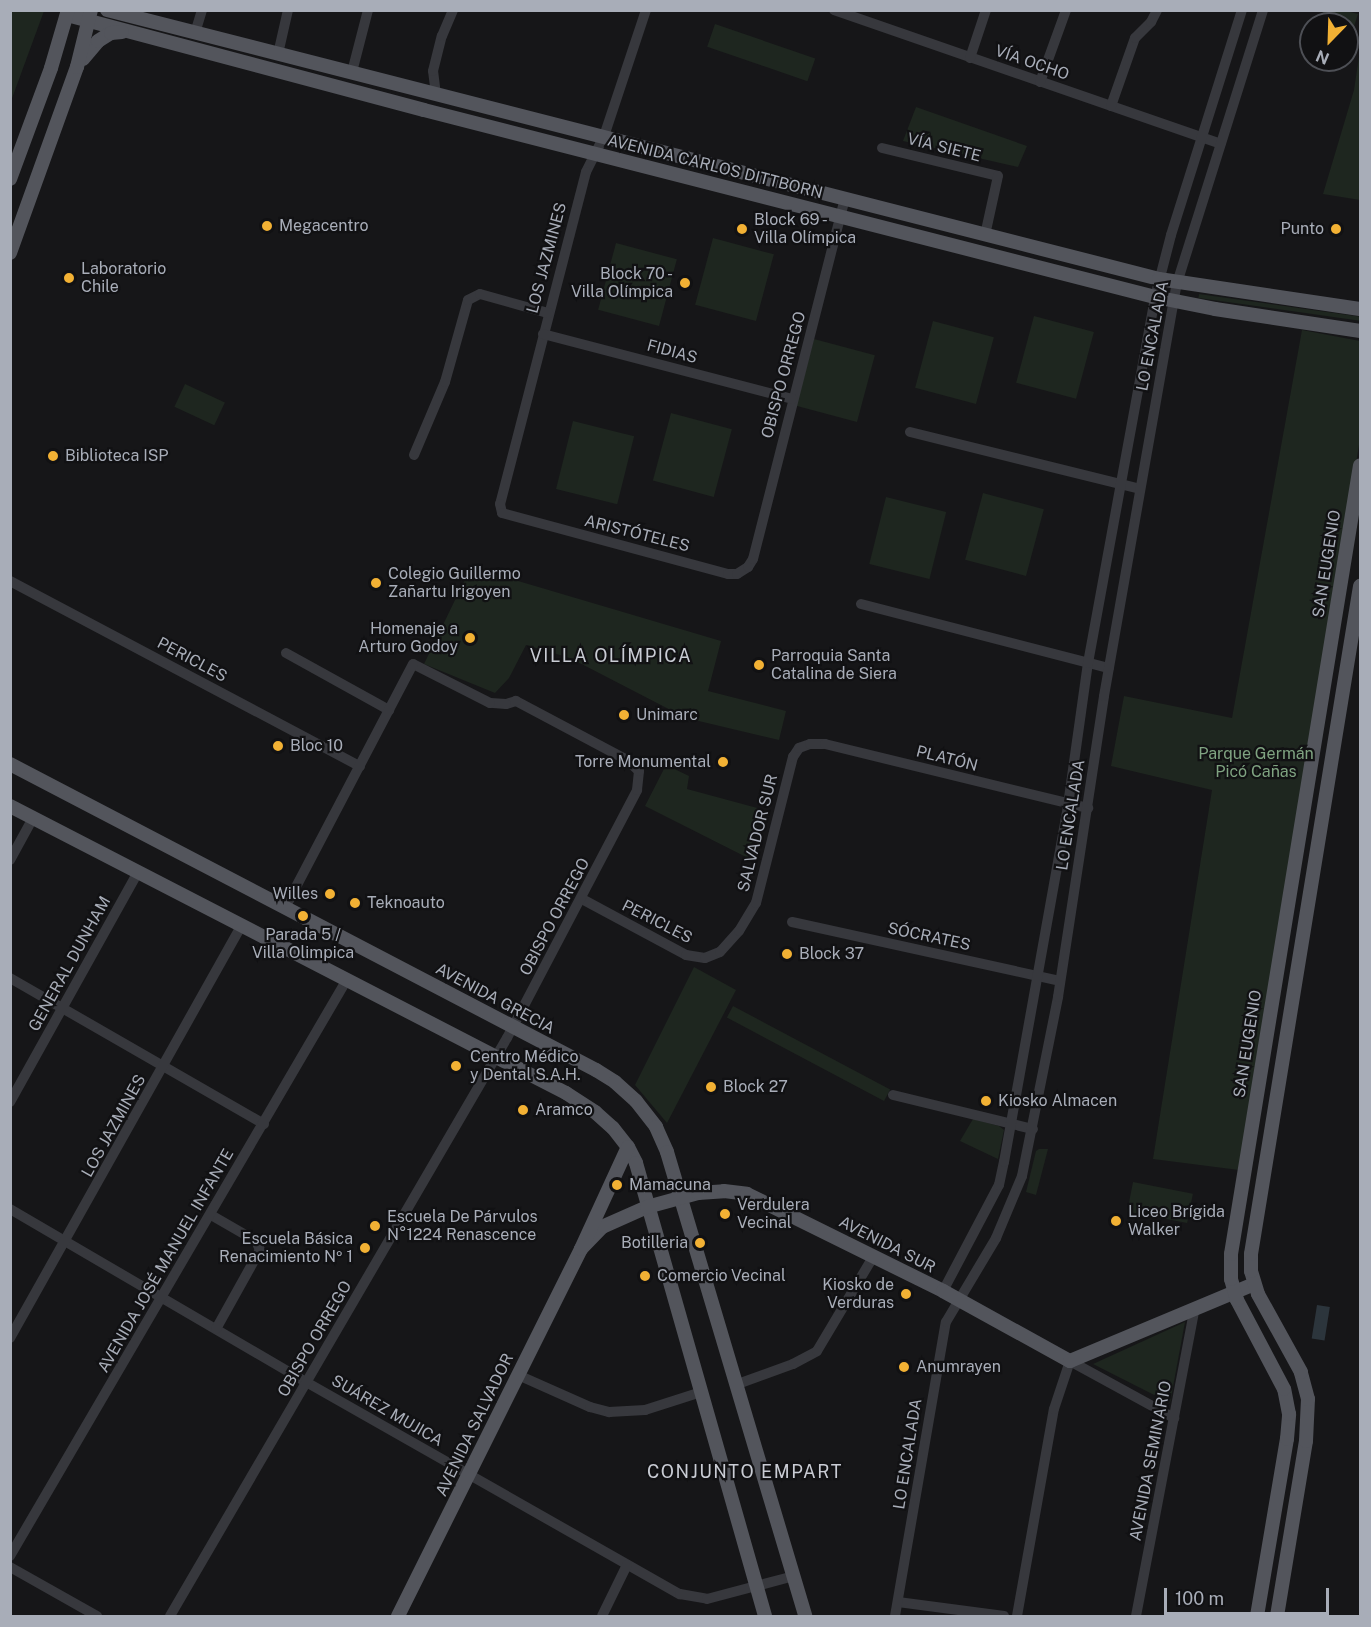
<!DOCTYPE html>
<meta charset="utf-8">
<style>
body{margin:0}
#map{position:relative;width:1371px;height:1627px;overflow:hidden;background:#161618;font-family:"Public Sans",sans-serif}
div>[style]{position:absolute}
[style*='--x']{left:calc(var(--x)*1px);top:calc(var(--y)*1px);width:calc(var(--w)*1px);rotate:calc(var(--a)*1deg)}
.green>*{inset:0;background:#1e261f;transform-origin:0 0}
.water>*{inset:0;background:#2c353c;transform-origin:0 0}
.minor>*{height:10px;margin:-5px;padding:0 5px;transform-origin:5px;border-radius:5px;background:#37383d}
.major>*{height:14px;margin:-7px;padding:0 7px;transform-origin:7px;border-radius:7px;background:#53555c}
.dots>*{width:16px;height:16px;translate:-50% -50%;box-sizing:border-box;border:3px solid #111113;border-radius:50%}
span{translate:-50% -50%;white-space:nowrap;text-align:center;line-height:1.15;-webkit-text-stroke:4.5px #111113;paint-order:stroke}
.street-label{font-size:16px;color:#a8adb8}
.poi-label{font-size:16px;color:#a8adb8}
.left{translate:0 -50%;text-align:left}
.right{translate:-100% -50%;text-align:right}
.park-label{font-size:16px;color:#7fa381}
.neighbourhood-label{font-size:18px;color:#c9ccd4;letter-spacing:1.5px}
.frame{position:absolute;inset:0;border:12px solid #a8adb8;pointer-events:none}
.north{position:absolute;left:1299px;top:12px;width:60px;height:60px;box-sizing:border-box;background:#111113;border:2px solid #4d4f55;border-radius:50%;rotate:203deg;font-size:16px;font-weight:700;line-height:24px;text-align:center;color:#a8adb8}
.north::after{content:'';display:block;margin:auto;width:21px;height:27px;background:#f2b134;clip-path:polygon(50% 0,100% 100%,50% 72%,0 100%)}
.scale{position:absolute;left:1164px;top:1588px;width:165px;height:27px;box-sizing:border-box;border:3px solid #a8adb8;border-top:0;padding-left:8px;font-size:18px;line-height:21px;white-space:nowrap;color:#a8adb8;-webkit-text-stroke:4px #111113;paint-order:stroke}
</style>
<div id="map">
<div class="green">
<i style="clip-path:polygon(11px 10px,44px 11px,11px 101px,10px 11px)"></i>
<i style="clip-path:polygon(1324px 10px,1346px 11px,1358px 14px,1347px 48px,1347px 24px,1319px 24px)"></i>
<i style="left:715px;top:24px;width:106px;height:24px;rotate:19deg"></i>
<i style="clip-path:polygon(1360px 50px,1360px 200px,1323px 194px,1354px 90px)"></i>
<i style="clip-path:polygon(916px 107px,1027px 146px,1018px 167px,903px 141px)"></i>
<i style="left:713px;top:238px;width:63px;height:69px;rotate:15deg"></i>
<i style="left:616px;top:243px;width:63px;height:69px;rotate:15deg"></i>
<i style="left:1199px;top:294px;width:163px;height:4px;rotate:8deg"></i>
<i style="left:1034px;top:316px;width:62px;height:69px;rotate:15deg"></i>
<i style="left:933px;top:321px;width:63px;height:69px;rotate:15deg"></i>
<i style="clip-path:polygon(1302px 330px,1360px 341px,1360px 439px,1239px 1170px,1153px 1159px,1212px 790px,1111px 766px,1124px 696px,1232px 718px)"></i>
<i style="left:814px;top:339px;width:63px;height:69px;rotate:15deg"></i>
<i style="left:185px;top:384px;width:44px;height:25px;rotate:25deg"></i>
<i style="left:671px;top:413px;width:63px;height:70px;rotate:15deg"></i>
<i style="left:573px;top:421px;width:63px;height:70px;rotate:14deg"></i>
<i style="left:983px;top:493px;width:63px;height:69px;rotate:15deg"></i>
<i style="left:886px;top:497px;width:62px;height:69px;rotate:14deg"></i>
<i style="clip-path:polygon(471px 567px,721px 641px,708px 691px,786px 711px,779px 740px,686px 718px,570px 658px,526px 645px,509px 678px,495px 693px,424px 664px)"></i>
<i style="clip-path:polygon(666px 765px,689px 776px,687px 789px,761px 809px,748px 858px,645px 806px)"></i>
<i style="clip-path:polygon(694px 967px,736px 990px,667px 1123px,635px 1085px)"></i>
<i style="left:733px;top:1006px;width:178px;height:13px;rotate:28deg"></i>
<i style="clip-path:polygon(973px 1119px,999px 1126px,1004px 1130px,998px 1159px,960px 1141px)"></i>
<i style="clip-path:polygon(1039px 1149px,1048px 1149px,1036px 1195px,1026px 1192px,1036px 1151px)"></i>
<i style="left:1133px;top:1182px;width:61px;height:30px;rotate:11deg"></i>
<i style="clip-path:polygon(1185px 1322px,1170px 1403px,1093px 1364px)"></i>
</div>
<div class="water">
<i style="left:1317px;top:1305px;width:13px;height:34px;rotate:9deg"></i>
</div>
<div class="minor">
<i style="--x:646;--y:10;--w:133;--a:108.4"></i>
<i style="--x:604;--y:136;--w:40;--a:116.6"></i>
<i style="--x:586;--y:172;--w:343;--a:104.5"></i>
<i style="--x:500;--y:504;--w:9;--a:77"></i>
<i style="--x:502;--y:513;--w:234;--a:15.1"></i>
<i style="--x:728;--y:574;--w:9;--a:0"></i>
<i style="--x:737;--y:574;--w:13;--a:-32"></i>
<i style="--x:748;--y:567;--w:9;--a:-58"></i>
<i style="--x:753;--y:559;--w:372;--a:-75.7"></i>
<i style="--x:834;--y:10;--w:409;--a:19.1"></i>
<i style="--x:195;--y:33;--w:24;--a:-73"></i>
<i style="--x:278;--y:54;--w:45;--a:-77.2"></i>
<i style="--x:970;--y:58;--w:51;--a:-71.6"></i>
<i style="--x:352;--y:72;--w:64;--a:-75.5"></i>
<i style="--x:1040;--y:82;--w:77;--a:-70.1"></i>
<i style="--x:436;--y:95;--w:24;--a:-97"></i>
<i style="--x:433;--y:71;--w:36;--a:-76"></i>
<i style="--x:442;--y:36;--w:28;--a:-67"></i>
<i style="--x:1111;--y:106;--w:72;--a:-70.6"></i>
<i style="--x:1135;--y:38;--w:23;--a:-45"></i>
<i style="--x:1151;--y:22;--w:13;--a:-63"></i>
<i style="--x:882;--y:148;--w:119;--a:13.6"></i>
<i style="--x:998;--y:176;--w:60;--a:102.4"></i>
<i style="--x:543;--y:334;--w:258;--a:14.6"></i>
<i style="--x:910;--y:432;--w:237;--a:13.9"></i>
<i style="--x:414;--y:455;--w:79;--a:-67"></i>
<i style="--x:445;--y:382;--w:85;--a:-74.3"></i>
<i style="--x:468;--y:300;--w:13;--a:-27"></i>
<i style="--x:480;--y:294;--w:71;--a:15.6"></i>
<i style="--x:10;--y:581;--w:396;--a:27.9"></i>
<i style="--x:861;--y:604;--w:256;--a:14.5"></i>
<i style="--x:286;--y:653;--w:118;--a:29"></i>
<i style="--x:10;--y:860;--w:48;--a:-61.3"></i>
<i style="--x:582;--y:899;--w:118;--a:28.3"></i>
<i style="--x:686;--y:955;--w:19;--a:9"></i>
<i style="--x:705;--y:958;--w:16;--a:-22"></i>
<i style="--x:720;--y:952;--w:28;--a:-48"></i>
<i style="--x:739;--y:931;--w:33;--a:-59"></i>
<i style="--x:756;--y:903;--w:151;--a:-75.8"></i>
<i style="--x:793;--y:757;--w:11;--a:-56"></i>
<i style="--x:799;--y:748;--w:12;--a:-20"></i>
<i style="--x:810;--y:744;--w:15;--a:0"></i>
<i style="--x:825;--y:744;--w:271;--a:13.7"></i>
<i style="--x:792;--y:922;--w:274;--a:12.4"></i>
<i style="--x:10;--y:978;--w:293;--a:29.9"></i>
<i style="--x:893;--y:1095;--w:144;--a:13.7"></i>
<i style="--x:10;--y:1102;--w:263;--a:-60.9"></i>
<i style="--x:10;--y:1209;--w:335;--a:30.3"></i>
<i style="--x:299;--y:1378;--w:438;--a:29.6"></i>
<i style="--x:680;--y:1594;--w:27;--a:10"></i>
<i style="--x:707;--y:1599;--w:90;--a:-14.8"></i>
<i style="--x:211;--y:1215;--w:52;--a:30"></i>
<i style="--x:256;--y:1241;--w:10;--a:66"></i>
<i style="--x:260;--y:1250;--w:90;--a:119.1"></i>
<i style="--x:943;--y:1291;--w:120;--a:-62.2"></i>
<i style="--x:999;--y:1185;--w:24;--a:-78"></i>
<i style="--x:1004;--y:1162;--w:363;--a:-79.8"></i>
<i style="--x:1068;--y:805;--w:143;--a:-82"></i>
<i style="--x:1088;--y:663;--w:372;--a:-79.6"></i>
<i style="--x:1155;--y:297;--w:64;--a:-75.5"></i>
<i style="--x:1171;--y:235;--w:236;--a:-72.5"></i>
<i style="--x:10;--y:1338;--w:471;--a:-60.7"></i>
<i style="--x:518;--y:1375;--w:79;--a:24"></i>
<i style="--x:590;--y:1407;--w:20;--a:15"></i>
<i style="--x:609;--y:1412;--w:36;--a:-3"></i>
<i style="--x:645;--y:1410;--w:59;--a:-17.8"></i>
<i style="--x:735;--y:1385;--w:62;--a:-19.9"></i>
<i style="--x:793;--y:1364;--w:27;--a:-28"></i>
<i style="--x:817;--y:1351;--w:109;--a:-59.2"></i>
<i style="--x:10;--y:1556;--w:666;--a:-59.7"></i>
<i style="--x:10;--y:1567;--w:100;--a:29.4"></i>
<i style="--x:898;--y:1602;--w:107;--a:7.5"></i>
<i style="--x:170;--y:1616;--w:669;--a:-59.76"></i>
<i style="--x:507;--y:1038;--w:280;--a:-62.3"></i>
<i style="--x:637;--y:790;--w:19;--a:-84"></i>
<i style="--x:639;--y:771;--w:16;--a:-137"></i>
<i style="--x:627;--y:760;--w:126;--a:-152"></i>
<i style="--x:516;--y:701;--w:10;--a:163"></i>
<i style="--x:506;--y:704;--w:16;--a:-176"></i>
<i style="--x:490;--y:703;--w:86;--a:-153.1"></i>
<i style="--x:413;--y:664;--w:276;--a:117.7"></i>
<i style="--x:602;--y:1616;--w:57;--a:-63.9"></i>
<i style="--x:895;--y:1616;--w:298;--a:-80.2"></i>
<i style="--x:946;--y:1322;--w:98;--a:-59.2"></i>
<i style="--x:996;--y:1238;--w:67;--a:-67.2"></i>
<i style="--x:1022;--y:1176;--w:183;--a:-78.6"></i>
<i style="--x:1058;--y:997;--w:304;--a:-81.3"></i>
<i style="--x:1104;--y:696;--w:419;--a:-80"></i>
<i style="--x:1177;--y:283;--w:286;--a:-72.5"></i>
<i style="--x:1017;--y:1616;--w:210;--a:-79.9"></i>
<i style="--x:1054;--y:1409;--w:51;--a:-71.6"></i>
<i style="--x:1070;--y:1361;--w:119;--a:28.7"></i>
<i style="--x:1136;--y:1616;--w:310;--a:-79.2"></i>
</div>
<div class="major">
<i style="--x:107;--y:10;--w:1086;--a:14.34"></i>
<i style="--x:1159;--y:279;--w:203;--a:8.5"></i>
<i style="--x:67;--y:15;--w:369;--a:14.9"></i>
<i style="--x:424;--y:110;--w:755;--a:14.35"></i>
<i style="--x:1155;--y:297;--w:61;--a:11.3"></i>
<i style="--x:1215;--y:309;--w:147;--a:8.6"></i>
<i style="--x:83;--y:59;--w:23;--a:-50"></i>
<i style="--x:98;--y:41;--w:15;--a:-32"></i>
<i style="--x:111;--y:33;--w:11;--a:-5"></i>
<i style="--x:10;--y:179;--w:118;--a:-69.7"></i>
<i style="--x:51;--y:68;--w:60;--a:-73.7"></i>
<i style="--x:10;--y:253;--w:198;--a:-70.2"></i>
<i style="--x:77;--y:67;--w:59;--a:-76.2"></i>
<i style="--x:10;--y:764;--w:661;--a:27.57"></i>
<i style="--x:596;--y:1070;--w:22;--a:32"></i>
<i style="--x:615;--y:1082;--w:28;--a:42"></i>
<i style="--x:636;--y:1101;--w:33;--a:52"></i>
<i style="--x:656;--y:1127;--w:27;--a:66"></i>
<i style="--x:667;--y:1152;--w:484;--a:73.4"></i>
<i style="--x:10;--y:806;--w:626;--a:27.3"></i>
<i style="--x:566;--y:1093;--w:35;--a:33"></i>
<i style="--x:595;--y:1112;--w:24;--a:42"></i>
<i style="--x:613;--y:1128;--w:24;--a:52"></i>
<i style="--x:628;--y:1147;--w:18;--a:63"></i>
<i style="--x:636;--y:1163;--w:471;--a:74.1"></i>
<i style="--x:581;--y:1249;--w:30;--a:-46"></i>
<i style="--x:602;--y:1227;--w:49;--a:-24"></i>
<i style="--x:647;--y:1207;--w:53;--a:-15.4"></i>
<i style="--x:698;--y:1193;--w:26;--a:-4"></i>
<i style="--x:724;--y:1191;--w:23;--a:7"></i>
<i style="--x:747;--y:1194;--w:219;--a:26.3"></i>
<i style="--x:943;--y:1291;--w:145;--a:28.9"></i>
<i style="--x:1070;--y:1361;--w:199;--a:-22.7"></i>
<i style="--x:398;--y:1616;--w:410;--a:-63.5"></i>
<i style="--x:581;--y:1249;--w:112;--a:-65.3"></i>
<i style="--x:1257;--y:1616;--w:180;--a:-80.4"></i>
<i style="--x:1287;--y:1439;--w:25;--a:-85"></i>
<i style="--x:1289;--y:1414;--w:25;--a:-101"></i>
<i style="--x:1284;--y:1389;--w:101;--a:-117.8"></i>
<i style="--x:1237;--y:1300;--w:22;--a:-106"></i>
<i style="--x:1231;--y:1279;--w:25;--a:-90"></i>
<i style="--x:1231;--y:1254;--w:799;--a:-80.71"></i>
<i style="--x:1277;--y:1616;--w:177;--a:-80.6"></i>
<i style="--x:1306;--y:1441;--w:42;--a:-87.3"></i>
<i style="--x:1308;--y:1399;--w:28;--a:-105"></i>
<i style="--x:1301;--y:1372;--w:89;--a:-118.9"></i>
<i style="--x:1258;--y:1294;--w:24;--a:-107"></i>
<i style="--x:1251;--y:1271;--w:17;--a:-90"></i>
<i style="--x:1251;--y:1254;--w:677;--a:-80.73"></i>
</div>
<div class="dots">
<i style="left:267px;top:226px;background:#f2b134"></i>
<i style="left:742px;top:229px;background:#f2b134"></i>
<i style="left:1336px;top:229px;background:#f2b134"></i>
<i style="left:69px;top:278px;background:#f2b134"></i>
<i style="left:685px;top:283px;background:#f2b134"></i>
<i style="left:53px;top:456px;background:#f2b134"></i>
<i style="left:376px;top:583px;background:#f2b134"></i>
<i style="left:470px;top:638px;background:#f2b134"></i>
<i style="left:759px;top:665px;background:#f2b134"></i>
<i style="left:624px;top:715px;background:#f2b134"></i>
<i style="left:278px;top:746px;background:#f2b134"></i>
<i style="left:723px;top:762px;background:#f2b134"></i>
<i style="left:330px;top:894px;background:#f2b134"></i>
<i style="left:355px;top:903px;background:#f2b134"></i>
<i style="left:303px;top:916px;background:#f2b134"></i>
<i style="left:787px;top:954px;background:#f2b134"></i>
<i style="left:456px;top:1066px;background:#f2b134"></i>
<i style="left:711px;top:1087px;background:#f2b134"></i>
<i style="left:986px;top:1101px;background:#f2b134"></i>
<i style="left:523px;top:1110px;background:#f2b134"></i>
<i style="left:617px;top:1185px;background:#f2b134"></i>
<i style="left:725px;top:1214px;background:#f2b134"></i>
<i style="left:1116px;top:1221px;background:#f2b134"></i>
<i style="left:375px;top:1226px;background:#f2b134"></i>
<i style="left:700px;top:1243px;background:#f2b134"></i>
<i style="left:365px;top:1248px;background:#f2b134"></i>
<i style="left:645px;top:1276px;background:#f2b134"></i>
<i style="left:906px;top:1294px;background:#f2b134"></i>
<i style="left:904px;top:1367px;background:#f2b134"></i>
</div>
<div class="street-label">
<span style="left:1032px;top:63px;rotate:19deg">VÍA OCHO</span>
<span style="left:944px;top:148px;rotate:14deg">VÍA SIETE</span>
<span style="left:715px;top:167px;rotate:14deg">AVENIDA CARLOS DITTBORN</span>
<span style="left:547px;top:258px;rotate:-75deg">LOS JAZMINES</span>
<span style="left:1153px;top:336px;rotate:-79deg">LO ENCALADA</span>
<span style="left:672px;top:352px;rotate:15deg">FIDIAS</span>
<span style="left:784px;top:375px;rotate:-75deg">OBISPO ORREGO</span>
<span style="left:637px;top:534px;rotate:14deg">ARISTÓTELES</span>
<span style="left:1327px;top:564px;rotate:-81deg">SAN EUGENIO</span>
<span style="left:192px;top:660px;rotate:28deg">PERICLES</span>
<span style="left:947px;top:759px;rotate:14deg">PLATÓN</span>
<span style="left:1071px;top:815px;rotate:-81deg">LO ENCALADA</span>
<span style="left:758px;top:833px;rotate:-76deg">SALVADOR SUR</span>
<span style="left:555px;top:917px;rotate:-62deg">OBISPO ORREGO</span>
<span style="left:657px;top:922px;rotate:27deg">PERICLES</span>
<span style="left:929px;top:937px;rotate:12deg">SÓCRATES</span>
<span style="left:70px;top:964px;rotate:-61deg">GENERAL DUNHAM</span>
<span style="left:495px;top:999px;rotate:28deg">AVENIDA GRECIA</span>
<span style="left:1248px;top:1044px;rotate:-81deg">SAN EUGENIO</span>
<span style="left:114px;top:1126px;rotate:-61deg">LOS JAZMINES</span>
<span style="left:887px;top:1245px;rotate:27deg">AVENIDA SUR</span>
<span style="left:166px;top:1261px;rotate:-60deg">AVENIDA JOSÉ MANUEL INFANTE</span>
<span style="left:315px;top:1339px;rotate:-60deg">OBISPO ORREGO</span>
<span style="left:387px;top:1411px;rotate:30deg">SUÁREZ MUJICA</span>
<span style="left:475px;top:1425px;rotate:-64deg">AVENIDA SALVADOR</span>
<span style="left:908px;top:1454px;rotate:-81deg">LO ENCALADA</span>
<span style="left:1151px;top:1461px;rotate:-79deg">AVENIDA SEMINARIO</span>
</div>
<div class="poi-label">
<span class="left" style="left:754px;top:229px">Block 69 -<br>Villa Olímpica</span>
<span class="left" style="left:279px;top:226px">Megacentro</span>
<span class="right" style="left:1324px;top:229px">Punto</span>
<span class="left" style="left:81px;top:278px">Laboratorio<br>Chile</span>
<span class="right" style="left:673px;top:283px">Block 70 -<br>Villa Olímpica</span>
<span class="left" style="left:65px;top:456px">Biblioteca ISP</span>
<span class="left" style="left:388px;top:583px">Colegio Guillermo<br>Zañartu Irigoyen</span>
<span class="right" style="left:458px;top:638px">Homenaje a<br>Arturo Godoy</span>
<span class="left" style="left:771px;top:665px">Parroquia Santa<br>Catalina de Siera</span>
<span class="left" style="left:636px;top:715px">Unimarc</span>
<span class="left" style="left:290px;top:746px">Bloc 10</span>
<span class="right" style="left:711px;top:762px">Torre Monumental</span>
<span class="right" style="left:318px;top:894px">Willes</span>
<span class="left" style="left:367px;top:903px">Teknoauto</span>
<span style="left:303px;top:944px">Parada 5 /<br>Villa Olimpica</span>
<span class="left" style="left:799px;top:954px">Block 37</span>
<span class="left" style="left:470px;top:1066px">Centro Médico<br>y Dental S.A.H.</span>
<span class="left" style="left:723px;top:1087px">Block 27</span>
<span class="left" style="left:998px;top:1101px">Kiosko Almacen</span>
<span class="left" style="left:535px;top:1110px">Aramco</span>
<span class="left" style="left:629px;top:1185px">Mamacuna</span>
<span class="left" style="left:737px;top:1214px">Verdulera<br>Vecinal</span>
<span class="left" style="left:1128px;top:1221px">Liceo Brígida<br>Walker</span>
<span class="left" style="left:387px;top:1226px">Escuela De Párvulos<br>N°1224 Renascence</span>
<span class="right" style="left:353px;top:1248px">Escuela Básica<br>Renacimiento Nº 1</span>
<span class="right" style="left:688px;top:1243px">Botilleria</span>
<span class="left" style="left:657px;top:1276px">Comercio Vecinal</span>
<span class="right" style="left:894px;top:1294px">Kiosko de<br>Verduras</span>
<span class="left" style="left:916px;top:1367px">Anumrayen</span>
</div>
<div class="park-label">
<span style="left:1256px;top:763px">Parque Germán<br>Picó Cañas</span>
</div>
<div class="neighbourhood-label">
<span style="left:611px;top:656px">VILLA OLÍMPICA</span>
<span style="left:745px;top:1472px">CONJUNTO EMPART</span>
</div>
<div class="frame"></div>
<div class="north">N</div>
<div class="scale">100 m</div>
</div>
